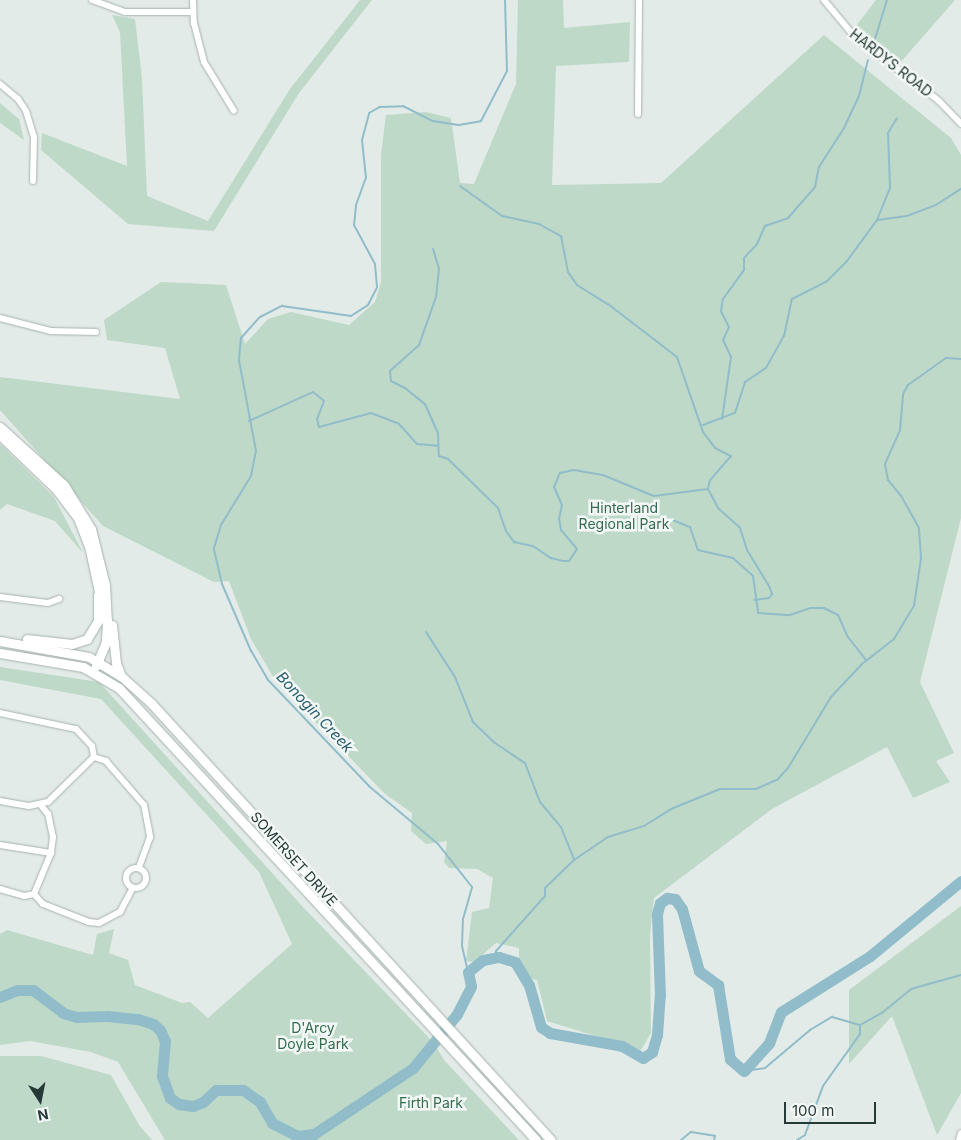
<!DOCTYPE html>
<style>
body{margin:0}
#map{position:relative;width:961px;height:1140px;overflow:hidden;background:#e3ebe8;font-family:Inter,sans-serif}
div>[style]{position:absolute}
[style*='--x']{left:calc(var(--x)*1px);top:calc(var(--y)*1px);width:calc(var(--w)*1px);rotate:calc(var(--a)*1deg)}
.green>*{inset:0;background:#bed9c7}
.stream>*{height:2px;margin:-1px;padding:0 1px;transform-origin:1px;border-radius:1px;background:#91bdca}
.river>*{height:11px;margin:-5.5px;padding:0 5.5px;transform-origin:5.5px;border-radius:5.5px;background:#91bdca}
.roads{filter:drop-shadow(0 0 1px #a6b2af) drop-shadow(0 0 1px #a6b2af)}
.street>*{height:6px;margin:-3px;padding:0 3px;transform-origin:3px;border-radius:3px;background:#fff}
.street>.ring{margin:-3px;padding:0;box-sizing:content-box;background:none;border:6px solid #fff;border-radius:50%}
.secondary>*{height:9px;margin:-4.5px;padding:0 4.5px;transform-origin:4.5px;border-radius:4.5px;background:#fff}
span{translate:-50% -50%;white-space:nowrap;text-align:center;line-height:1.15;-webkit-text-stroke:5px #f3f8f6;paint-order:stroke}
.street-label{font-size:14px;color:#253a36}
.park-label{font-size:14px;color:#336c4d}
.water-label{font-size:15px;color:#265d6f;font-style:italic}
.north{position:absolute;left:15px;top:1075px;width:50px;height:50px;-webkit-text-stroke:4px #f3f8f6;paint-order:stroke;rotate:169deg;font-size:14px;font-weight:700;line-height:20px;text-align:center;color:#253a36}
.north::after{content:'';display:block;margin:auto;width:18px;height:22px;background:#253a36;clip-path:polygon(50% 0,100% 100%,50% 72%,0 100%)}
.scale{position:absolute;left:784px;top:1102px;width:92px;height:22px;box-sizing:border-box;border:2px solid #253a36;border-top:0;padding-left:6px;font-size:15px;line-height:18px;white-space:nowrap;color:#253a36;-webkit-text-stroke:4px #f3f8f6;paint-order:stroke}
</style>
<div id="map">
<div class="green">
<i style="clip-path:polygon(360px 0,372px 0,299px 93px,214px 231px,128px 224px,41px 150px,42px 133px,127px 166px,120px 32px,112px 15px,135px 19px,142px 79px,147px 196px,208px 221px,290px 89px)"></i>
<i style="clip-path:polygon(518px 0,563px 0,564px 28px,630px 22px,629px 62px,556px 66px,552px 185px,661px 183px,824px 35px,951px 138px,961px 155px,961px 518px,920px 682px,954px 753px,936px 761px,950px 782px,913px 798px,887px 747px,772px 809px,654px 898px,650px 935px,651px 1033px,641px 1050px,547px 1021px,537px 980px,519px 977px,519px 948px,496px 943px,474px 962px,466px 961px,472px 912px,489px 908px,493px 878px,477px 869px,449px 868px,444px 862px,447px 841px,426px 844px,411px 831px,412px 813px,385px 794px,275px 680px,251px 639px,229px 581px,214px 582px,103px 526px,0 410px,0 377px,180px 399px,165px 348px,107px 340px,104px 320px,161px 282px,226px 285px,245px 344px,268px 319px,291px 312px,349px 325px,375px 302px,381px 282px,381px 155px,386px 115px,426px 112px,451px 118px,460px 183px,474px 184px,516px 84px)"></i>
<i style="clip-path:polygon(876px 0,955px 0,899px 64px,856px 26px)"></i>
<i style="clip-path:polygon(0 103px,19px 119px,24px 140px,0 123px)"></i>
<i style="clip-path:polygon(0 444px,54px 497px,83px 553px,55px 521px,7px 504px,0 510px)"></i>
<i style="clip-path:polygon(0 667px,99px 682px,303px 907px,434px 1043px,444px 1060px,519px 1140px,165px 1140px,118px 1062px,91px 1052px,30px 1041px,0 1045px,0 934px,7px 930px,93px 955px,97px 934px,114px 929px,109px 953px,128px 960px,135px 985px,182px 1003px,190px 1002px,208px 1018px,292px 944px,259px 872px,101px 699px,0 680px)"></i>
<i style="clip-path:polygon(961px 906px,961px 1093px,937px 1135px,892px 1016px,849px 1064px,849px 990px)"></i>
<i style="clip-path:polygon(0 1056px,41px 1056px,111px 1075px,139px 1125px,152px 1140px,0 1140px)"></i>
</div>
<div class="stream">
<i style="--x:874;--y:42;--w:44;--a:-72.8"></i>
<i style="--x:460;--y:186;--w:52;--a:35.5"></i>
<i style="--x:502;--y:216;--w:38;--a:12"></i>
<i style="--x:539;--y:224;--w:25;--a:29"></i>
<i style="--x:561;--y:236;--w:37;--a:79"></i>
<i style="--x:568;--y:272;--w:16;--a:55"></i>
<i style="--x:577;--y:285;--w:36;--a:32"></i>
<i style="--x:608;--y:304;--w:87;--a:37.5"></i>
<i style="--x:677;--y:357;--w:79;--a:70.9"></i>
<i style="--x:703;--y:432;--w:20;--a:53"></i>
<i style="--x:715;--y:448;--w:18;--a:27"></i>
<i style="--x:731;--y:456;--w:32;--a:131"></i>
<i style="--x:710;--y:480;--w:9;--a:103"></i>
<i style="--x:708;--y:489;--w:21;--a:62"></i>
<i style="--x:718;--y:508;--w:30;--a:42"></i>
<i style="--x:740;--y:528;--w:23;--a:72"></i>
<i style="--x:747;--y:550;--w:42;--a:58.6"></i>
<i style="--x:769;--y:586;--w:9;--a:69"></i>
<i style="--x:772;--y:594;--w:5;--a:127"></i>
<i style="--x:769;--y:598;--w:15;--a:172"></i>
<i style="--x:878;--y:220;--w:29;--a:-8"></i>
<i style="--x:907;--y:216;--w:31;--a:-21"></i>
<i style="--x:936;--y:205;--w:30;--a:-33"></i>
<i style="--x:433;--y:249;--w:21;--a:73"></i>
<i style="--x:439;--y:269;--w:28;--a:96"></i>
<i style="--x:436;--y:297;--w:51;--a:109.5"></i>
<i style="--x:419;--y:345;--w:39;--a:138"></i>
<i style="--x:390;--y:371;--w:10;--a:84"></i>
<i style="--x:391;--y:381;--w:16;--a:27"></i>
<i style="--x:405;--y:388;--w:26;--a:39"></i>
<i style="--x:425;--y:404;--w:32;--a:66"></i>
<i style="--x:438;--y:433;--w:23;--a:88"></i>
<i style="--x:439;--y:456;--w:9;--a:18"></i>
<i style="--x:448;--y:459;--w:70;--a:44.4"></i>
<i style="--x:498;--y:508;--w:24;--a:71"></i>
<i style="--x:506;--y:531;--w:14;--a:54"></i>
<i style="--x:514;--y:542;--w:19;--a:12"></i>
<i style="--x:533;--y:546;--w:22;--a:34"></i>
<i style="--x:551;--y:558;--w:12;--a:14"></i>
<i style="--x:563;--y:561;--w:6;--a:0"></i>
<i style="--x:569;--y:561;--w:14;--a:-56"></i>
<i style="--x:577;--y:549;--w:25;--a:-130"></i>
<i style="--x:561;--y:530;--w:11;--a:-100"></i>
<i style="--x:559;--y:519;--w:14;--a:-78"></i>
<i style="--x:562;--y:505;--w:20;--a:-114"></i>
<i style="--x:554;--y:487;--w:15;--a:-67"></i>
<i style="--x:560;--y:473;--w:14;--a:-12"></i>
<i style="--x:574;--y:470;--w:29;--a:10"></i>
<i style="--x:603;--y:475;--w:55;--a:22.4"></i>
<i style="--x:654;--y:496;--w:54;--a:-7.4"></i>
<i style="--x:722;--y:419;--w:63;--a:-81.7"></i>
<i style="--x:731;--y:357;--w:19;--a:-115"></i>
<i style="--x:723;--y:340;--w:14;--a:-65"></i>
<i style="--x:729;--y:327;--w:18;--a:-117"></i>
<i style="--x:721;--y:311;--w:12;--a:-81"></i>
<i style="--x:723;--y:299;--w:36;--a:-54"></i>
<i style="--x:744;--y:270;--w:12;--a:-90"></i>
<i style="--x:744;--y:258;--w:19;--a:-47"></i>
<i style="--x:757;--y:244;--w:20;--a:-66"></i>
<i style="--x:765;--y:226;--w:24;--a:-19"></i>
<i style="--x:788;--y:218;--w:41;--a:-48.9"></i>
<i style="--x:815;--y:187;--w:20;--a:-79"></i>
<i style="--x:819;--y:167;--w:46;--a:-57.3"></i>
<i style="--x:844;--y:128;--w:35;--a:-65"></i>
<i style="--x:859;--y:96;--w:37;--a:-76"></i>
<i style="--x:249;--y:421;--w:70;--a:-24.4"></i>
<i style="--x:313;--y:392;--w:14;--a:39"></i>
<i style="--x:324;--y:401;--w:19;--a:111"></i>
<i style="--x:317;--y:419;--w:8;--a:76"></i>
<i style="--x:319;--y:427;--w:54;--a:-15.1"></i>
<i style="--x:371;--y:413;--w:30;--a:21"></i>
<i style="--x:399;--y:424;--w:27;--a:48"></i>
<i style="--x:417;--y:444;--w:21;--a:5"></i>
<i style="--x:703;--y:425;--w:34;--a:-21"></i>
<i style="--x:735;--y:413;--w:33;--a:-72"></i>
<i style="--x:745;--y:382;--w:25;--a:-34"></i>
<i style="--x:766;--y:368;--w:37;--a:-61"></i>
<i style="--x:784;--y:336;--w:38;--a:-78"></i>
<i style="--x:792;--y:299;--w:39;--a:-27"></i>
<i style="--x:827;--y:281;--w:28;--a:-45"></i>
<i style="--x:847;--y:261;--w:51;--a:-53.8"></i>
<i style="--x:877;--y:220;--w:35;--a:-68"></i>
<i style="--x:890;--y:187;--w:54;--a:-92.1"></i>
<i style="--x:888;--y:133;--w:17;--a:-59"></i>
<i style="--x:670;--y:519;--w:22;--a:22"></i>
<i style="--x:690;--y:527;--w:24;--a:71"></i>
<i style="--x:698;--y:550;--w:36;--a:13"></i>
<i style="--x:733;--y:558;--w:27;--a:42"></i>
<i style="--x:753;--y:576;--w:37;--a:82"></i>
<i style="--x:758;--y:613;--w:32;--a:4"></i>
<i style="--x:790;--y:615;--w:21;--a:-19"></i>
<i style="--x:810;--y:608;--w:14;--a:0"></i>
<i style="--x:824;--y:608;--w:16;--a:27"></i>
<i style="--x:838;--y:615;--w:24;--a:66"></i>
<i style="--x:848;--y:637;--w:29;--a:52"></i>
<i style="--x:426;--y:632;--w:54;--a:57.2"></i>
<i style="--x:455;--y:677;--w:48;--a:68.2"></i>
<i style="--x:473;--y:722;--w:30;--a:44"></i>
<i style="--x:495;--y:743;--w:36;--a:34"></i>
<i style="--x:525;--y:763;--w:42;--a:69"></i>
<i style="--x:540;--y:802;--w:33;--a:50"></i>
<i style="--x:561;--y:827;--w:35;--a:68"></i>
<i style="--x:496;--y:957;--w:6;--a:-90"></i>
<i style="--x:496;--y:951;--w:74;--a:-48.3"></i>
<i style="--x:545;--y:896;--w:8;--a:-90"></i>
<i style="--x:545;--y:888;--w:40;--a:-44"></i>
<i style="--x:574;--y:860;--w:41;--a:-34.1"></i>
<i style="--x:608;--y:837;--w:38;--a:-17"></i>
<i style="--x:644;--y:826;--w:32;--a:-32"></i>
<i style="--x:671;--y:809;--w:53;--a:-22.2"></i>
<i style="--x:720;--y:789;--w:36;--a:0"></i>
<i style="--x:756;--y:789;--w:24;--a:-24"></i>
<i style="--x:778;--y:779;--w:15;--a:-48"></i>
<i style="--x:788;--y:768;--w:83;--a:-58.8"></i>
<i style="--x:831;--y:697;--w:45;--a:-46.8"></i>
<i style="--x:862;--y:664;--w:41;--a:-38"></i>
<i style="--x:894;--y:639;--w:39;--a:-59"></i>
<i style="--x:914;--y:606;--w:49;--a:-81.7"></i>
<i style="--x:921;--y:558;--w:30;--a:-94"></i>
<i style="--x:919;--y:528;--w:37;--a:-119"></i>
<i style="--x:901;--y:496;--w:21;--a:-129"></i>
<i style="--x:888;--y:480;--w:16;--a:-101"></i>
<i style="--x:885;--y:464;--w:37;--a:-66"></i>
<i style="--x:900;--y:430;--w:36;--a:-85"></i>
<i style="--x:903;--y:394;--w:10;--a:-61"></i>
<i style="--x:908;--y:385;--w:47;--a:-35.4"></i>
<i style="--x:946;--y:358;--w:15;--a:4"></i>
<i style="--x:468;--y:972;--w:27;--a:-103"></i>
<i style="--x:462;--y:946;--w:27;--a:-88"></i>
<i style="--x:463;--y:919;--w:33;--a:-74"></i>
<i style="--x:472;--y:887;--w:55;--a:-128.3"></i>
<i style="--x:438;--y:844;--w:90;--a:-140"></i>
<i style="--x:369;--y:786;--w:146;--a:-133.6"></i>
<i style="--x:268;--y:680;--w:34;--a:-120"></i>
<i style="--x:251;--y:651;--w:73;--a:-113.4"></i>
<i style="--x:222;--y:584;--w:37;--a:-103"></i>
<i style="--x:214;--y:548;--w:24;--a:-73"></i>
<i style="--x:221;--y:525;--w:57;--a:-58.5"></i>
<i style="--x:251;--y:476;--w:25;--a:-79"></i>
<i style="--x:256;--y:451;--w:93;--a:-100.6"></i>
<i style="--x:239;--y:360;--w:22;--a:-85"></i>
<i style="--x:241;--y:338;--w:28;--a:-48"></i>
<i style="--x:260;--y:317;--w:25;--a:-27"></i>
<i style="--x:282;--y:306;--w:70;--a:8.2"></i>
<i style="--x:351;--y:316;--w:20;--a:-33"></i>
<i style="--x:368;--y:305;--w:20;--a:-63"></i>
<i style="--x:377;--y:287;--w:23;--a:-95"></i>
<i style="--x:375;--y:264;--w:44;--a:-118.3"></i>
<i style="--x:354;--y:225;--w:20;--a:-84"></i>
<i style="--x:356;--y:205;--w:29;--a:-70"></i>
<i style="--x:366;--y:178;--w:38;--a:-96"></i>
<i style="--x:362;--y:140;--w:28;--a:-75"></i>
<i style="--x:369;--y:113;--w:13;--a:-29"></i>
<i style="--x:380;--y:107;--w:23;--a:-2"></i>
<i style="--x:403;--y:106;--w:34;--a:27"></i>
<i style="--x:433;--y:121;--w:26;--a:9"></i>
<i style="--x:459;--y:125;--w:22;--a:-10"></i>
<i style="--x:481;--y:121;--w:56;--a:-62.5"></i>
<i style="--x:507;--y:71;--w:71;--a:-91.6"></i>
<i style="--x:744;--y:1071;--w:21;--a:-8"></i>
<i style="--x:765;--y:1068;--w:59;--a:-40.2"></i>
<i style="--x:810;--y:1030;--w:26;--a:-31"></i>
<i style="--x:832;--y:1017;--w:29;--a:16"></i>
<i style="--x:860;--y:1025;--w:26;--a:-29"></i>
<i style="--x:883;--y:1012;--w:36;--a:-39"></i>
<i style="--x:911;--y:989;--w:52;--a:-15.6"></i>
<i style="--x:681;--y:1140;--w:13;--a:-39"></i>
<i style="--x:691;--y:1132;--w:24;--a:9"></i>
<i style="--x:715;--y:1136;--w:4;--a:104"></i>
<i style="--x:797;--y:1140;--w:9;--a:-32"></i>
<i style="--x:805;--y:1135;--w:52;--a:-69.8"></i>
<i style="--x:823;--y:1086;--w:64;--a:-54.6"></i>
<i style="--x:860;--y:1034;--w:9;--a:-90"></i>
</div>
<div class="river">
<i style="--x:0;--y:997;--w:18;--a:-22"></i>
<i style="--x:17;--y:990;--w:16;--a:0"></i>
<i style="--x:33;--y:990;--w:38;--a:37"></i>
<i style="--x:63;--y:1013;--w:14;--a:17"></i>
<i style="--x:76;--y:1017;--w:31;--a:-2"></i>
<i style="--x:107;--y:1016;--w:31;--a:6"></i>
<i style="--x:138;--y:1019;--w:16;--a:18"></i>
<i style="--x:153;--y:1024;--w:9;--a:41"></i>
<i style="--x:160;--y:1030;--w:12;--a:66"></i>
<i style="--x:165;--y:1041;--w:35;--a:95"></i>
<i style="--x:162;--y:1076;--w:23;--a:70"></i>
<i style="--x:170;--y:1098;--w:11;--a:34"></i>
<i style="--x:179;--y:1104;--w:14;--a:8"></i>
<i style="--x:193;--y:1106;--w:11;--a:-22"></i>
<i style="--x:203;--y:1102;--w:18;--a:-43"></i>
<i style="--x:216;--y:1090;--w:27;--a:0"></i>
<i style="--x:243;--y:1090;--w:21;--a:35"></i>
<i style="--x:260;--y:1102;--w:24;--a:60"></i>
<i style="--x:272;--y:1123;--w:29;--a:27"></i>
<i style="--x:298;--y:1136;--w:16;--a:-7"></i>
<i style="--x:314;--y:1134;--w:119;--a:-33.7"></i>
<i style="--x:413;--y:1068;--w:70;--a:-50.8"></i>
<i style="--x:457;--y:1014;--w:31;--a:-63"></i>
<i style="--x:471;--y:986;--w:14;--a:-102"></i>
<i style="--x:468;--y:972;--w:19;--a:-39"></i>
<i style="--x:483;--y:960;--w:16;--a:-11"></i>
<i style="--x:499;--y:957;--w:17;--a:17"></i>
<i style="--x:515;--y:962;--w:27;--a:59"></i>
<i style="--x:529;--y:985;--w:44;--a:74.1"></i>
<i style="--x:541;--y:1027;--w:11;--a:34"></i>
<i style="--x:550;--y:1033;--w:73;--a:10.2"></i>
<i style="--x:622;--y:1046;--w:24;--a:30"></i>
<i style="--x:643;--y:1058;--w:11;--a:-34"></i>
<i style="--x:652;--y:1052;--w:18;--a:-74"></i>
<i style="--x:657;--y:1035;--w:39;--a:-86"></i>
<i style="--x:660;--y:996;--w:82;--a:-92.1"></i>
<i style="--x:657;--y:914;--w:11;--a:-75"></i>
<i style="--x:660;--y:903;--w:9;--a:-36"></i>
<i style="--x:667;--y:898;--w:8;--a:7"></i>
<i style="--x:675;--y:899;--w:12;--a:55"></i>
<i style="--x:682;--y:909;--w:64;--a:74.7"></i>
<i style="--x:699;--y:971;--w:24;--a:36"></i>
<i style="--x:718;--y:985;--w:75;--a:80.8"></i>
<i style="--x:730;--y:1059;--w:18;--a:41"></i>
<i style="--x:744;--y:1071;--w:38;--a:-48"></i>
<i style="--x:769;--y:1043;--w:33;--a:-69"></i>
<i style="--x:781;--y:1012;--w:105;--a:-32.2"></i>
<i style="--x:870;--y:956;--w:118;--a:-39.5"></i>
</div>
<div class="roads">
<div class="street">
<i style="--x:92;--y:0;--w:35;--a:20"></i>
<i style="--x:125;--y:12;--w:67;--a:0"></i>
<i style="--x:193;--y:0;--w:23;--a:88"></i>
<i style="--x:194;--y:23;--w:40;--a:75.6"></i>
<i style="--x:204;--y:62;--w:57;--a:58.5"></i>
<i style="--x:824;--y:0;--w:47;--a:50.2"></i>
<i style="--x:854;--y:36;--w:107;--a:37.4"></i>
<i style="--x:939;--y:101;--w:32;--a:46"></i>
<i style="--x:0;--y:84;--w:23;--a:40"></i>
<i style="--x:18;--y:99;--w:14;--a:56"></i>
<i style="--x:26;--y:111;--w:27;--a:73"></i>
<i style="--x:34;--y:137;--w:44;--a:91.3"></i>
<i style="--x:638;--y:114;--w:114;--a:-89.5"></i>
<i style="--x:0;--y:318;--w:53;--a:14.3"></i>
<i style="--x:51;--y:331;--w:45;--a:1.3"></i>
<i style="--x:0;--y:597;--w:48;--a:7.1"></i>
<i style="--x:48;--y:603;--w:12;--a:-20"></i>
<i style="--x:0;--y:713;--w:78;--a:11.9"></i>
<i style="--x:76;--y:729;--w:23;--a:47"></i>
<i style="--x:92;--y:746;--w:11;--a:80"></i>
<i style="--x:94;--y:757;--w:13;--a:18"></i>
<i style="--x:106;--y:761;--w:58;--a:49.2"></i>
<i style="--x:144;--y:805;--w:33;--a:79"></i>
<i style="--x:150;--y:837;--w:33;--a:110"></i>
<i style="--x:0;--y:801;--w:29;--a:10"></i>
<i style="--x:29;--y:806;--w:19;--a:-12"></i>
<i style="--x:48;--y:802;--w:64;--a:-44.4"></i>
<i style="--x:0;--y:845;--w:52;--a:8.9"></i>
<i class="ring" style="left:126px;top:868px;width:14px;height:14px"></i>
<i style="--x:0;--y:889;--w:25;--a:16"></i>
<i style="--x:24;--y:896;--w:10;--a:-11"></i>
<i style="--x:34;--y:894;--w:13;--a:48"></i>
<i style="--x:43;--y:904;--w:49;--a:21.4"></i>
<i style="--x:89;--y:922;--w:10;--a:6"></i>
<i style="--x:99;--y:923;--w:24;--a:-28"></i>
<i style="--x:120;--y:912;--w:27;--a:-62"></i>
<i style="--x:34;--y:894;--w:44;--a:-67.5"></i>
<i style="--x:51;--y:853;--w:16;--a:-83"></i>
<i style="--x:53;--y:837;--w:24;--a:-102"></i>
<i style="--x:48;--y:814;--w:13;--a:-129"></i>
<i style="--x:959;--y:1140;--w:7;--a:-74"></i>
</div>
<div class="secondary">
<i style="--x:0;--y:427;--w:86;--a:42.2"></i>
<i style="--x:64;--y:485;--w:52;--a:58.5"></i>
<i style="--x:91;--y:529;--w:58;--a:76"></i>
<i style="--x:105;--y:585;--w:35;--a:87"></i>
<i style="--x:107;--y:620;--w:22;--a:93"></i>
<i style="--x:106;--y:642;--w:26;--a:113"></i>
<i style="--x:0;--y:435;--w:79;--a:44"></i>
<i style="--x:57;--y:490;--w:35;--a:53"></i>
<i style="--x:78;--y:518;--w:34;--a:69"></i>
<i style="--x:90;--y:550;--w:52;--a:77.8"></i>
<i style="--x:112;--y:625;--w:38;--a:84"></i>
<i style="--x:116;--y:663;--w:14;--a:69"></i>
<i style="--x:27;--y:639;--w:45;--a:6.3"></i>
<i style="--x:72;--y:644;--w:16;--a:-18"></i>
<i style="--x:87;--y:639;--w:21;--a:-59"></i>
<i style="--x:98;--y:621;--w:26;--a:-90"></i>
<i style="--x:0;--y:641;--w:90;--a:10.2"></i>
<i style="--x:89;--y:657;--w:37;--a:31"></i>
<i style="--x:121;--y:676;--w:40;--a:42"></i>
<i style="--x:151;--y:703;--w:592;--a:47.53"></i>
<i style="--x:0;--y:653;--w:84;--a:9.6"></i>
<i style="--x:83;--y:667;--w:42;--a:30.3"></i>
<i style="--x:119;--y:688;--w:615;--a:47.31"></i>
</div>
</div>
<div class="street-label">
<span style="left:891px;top:63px;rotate:38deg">HARDYS ROAD</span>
<span style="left:294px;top:859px;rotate:48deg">SOMERSET DRIVE</span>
</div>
<div class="park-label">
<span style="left:624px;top:516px">Hinterland<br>Regional Park</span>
<span style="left:313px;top:1036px">D'Arcy<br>Doyle Park</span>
<span style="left:431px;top:1103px">Firth Park</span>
</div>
<div class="water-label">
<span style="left:315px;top:712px;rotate:47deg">Bonogin Creek</span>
</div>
<div class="north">N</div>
<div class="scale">100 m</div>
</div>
